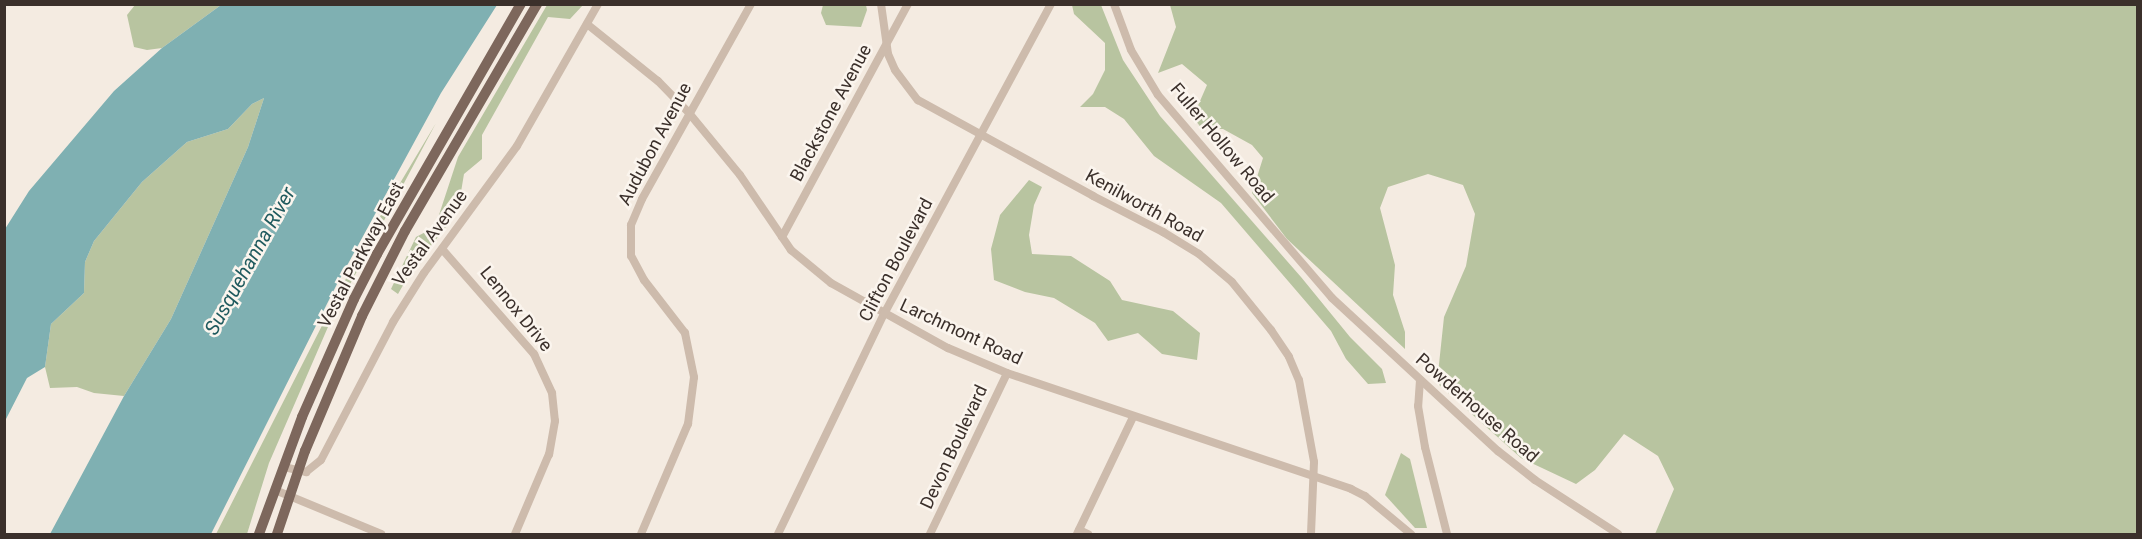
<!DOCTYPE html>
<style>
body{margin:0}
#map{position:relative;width:2142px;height:539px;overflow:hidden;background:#f4ebe1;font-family:Roboto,sans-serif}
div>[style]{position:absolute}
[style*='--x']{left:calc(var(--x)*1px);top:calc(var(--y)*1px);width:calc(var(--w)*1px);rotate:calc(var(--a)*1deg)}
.green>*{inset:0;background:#b8c4a0}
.water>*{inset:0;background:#7fb0b2}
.minor>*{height:8px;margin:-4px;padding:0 4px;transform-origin:4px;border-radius:4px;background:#cdbbac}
.major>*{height:10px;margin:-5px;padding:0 5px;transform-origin:5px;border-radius:5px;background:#7d675c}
span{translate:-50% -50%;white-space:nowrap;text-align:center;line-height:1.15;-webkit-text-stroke:5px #fbf5ee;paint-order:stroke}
.street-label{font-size:18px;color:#3b302b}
.water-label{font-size:20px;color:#1f5a5e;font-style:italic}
.frame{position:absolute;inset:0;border:6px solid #3b302b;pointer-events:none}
</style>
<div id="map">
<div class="green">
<i style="clip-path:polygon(135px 5px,221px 5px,162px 48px,147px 50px,134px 47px,127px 15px)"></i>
<i style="clip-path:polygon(547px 5px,583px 5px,570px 19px,548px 17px,482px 135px,482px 159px,464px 174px,461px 192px,446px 227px,413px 268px,398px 294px,391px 289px,416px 237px,435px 227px,458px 157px)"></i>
<i style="clip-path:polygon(823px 5px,866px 5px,867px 10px,861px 27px,826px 25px,821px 13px)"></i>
<i style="clip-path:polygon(1072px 5px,1101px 5px,1123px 60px,1160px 116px,1301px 277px,1350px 337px,1382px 369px,1386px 383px,1368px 384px,1346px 359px,1331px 331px,1221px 203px,1154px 156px,1124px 119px,1105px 107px,1080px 107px,1093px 94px,1105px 70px,1105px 43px,1074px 14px)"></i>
<i style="clip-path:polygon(1170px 5px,2137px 5px,2137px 534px,1655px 534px,1674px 489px,1658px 456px,1624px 434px,1595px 470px,1576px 484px,1521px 458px,1437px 383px,1444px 317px,1466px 266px,1475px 214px,1463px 185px,1428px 174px,1388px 187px,1380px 208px,1395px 265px,1393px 295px,1405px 332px,1405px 349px,1287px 239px,1252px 193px,1263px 158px,1252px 145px,1223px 129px,1202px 129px,1193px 117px,1207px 85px,1182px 64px,1158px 73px,1176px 27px)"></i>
<i style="clip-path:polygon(264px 98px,248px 147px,171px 319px,124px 396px,94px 393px,77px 387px,50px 388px,45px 367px,51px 324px,84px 293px,85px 262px,94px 241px,142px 182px,187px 142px,228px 129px,252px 104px)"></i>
<i style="clip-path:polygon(436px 123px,331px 320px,269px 463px,247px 534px,216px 534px,363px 245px)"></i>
<i style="clip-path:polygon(1029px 180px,1042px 187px,1034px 205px,1029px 235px,1032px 254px,1071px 256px,1110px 281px,1122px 300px,1173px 311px,1200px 333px,1197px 360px,1162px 354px,1138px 333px,1108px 341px,1095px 323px,1054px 298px,1025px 292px,994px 280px,991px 249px,1000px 215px)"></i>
<i style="clip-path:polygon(1401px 453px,1410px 459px,1427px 528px,1415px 528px,1385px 495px)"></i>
</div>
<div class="water">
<i style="clip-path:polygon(221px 5px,497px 5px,441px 93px,337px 284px,211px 534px,50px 534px,124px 396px,171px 319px,248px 147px,264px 98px,252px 104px,228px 129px,187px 142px,142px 182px,94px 241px,85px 262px,84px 293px,51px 324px,45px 367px,27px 378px,5px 421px,5px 229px,29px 191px,114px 91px,162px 48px)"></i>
</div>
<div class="minor">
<i style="--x:881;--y:4;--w:50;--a:82"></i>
<i style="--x:888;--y:54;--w:17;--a:66"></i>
<i style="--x:895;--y:70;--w:38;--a:53"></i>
<i style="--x:918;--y:100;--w:200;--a:28.7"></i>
<i style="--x:1093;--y:196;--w:79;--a:27.2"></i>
<i style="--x:1163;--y:232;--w:42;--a:31.4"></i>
<i style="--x:1199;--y:254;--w:43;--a:40.3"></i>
<i style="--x:1232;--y:282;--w:62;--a:50.9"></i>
<i style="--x:1271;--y:330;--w:32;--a:56"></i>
<i style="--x:1289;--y:357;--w:25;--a:67"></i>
<i style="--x:1299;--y:380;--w:83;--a:79.6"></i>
<i style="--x:1314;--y:462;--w:72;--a:92.4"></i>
<i style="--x:1114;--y:4;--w:49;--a:69.7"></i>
<i style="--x:1131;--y:50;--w:52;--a:59"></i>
<i style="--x:1158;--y:95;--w:267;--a:49.4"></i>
<i style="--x:1332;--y:298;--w:226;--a:42.7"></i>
<i style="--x:1498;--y:451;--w:47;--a:38.1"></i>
<i style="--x:1535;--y:480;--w:99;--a:33"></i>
<i style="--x:587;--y:24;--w:91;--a:38.8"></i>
<i style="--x:658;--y:81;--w:45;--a:45.9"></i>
<i style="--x:689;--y:113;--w:80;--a:50.6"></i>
<i style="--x:740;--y:175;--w:91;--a:55.8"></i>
<i style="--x:791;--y:250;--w:52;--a:39.5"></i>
<i style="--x:831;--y:283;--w:134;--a:29.1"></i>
<i style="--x:948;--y:348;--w:64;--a:23"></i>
<i style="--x:1007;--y:373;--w:363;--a:18.6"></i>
<i style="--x:1351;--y:489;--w:16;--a:27"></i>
<i style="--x:1365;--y:496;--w:60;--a:39.6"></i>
<i style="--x:782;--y:237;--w:265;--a:-61.6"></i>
<i style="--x:442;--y:249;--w:140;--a:48.8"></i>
<i style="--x:534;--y:354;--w:43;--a:65.2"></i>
<i style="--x:552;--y:393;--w:28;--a:84"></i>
<i style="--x:555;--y:421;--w:34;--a:100"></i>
<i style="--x:549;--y:454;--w:87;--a:113"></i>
<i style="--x:1420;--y:380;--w:26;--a:94"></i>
<i style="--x:1418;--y:406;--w:42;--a:80.3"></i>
<i style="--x:1425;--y:447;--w:90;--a:75.8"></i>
<i style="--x:284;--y:467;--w:23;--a:13"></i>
<i style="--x:306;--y:472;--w:19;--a:-39"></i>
<i style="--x:321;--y:460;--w:156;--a:-62.4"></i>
<i style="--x:393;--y:322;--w:58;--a:-57.7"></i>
<i style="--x:424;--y:273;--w:157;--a:-53.8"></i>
<i style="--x:517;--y:146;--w:163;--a:-60.3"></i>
<i style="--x:275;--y:490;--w:115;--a:22.5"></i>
<i style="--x:1079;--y:530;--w:10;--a:24"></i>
<i style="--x:641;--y:534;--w:120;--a:-66.9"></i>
<i style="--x:688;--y:424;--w:47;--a:-82.7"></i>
<i style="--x:694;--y:377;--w:45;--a:-101.6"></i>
<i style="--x:685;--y:333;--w:67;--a:-127.7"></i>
<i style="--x:644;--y:280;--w:27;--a:-118"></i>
<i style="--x:631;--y:256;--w:31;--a:-90"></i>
<i style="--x:631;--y:225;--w:28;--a:-67"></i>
<i style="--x:642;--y:199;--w:223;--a:-60.8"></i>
<i style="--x:778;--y:534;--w:244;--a:-64.3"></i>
<i style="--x:884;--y:314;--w:352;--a:-61.7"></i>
<i style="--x:930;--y:534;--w:178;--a:-64.4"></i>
<i style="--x:1077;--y:534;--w:130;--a:-64.4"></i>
</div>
<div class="major">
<i style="--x:259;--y:534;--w:125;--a:-69.8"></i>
<i style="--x:302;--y:417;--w:129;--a:-66.2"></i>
<i style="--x:354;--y:299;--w:51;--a:-62.9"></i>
<i style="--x:377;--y:254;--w:289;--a:-60.1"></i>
<i style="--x:277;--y:534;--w:88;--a:-71.4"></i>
<i style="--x:305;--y:451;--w:147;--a:-67.1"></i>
<i style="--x:362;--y:316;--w:95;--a:-63.2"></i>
<i style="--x:405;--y:231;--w:263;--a:-59.8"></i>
</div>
<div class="street-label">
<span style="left:831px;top:113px;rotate:-62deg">Blackstone Avenue</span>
<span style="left:1222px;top:143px;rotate:50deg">Fuller Hollow Road</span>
<span style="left:655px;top:144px;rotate:-62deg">Audubon Avenue</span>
<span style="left:1144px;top:206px;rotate:29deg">Kenilworth Road</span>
<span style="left:430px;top:238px;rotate:-54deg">Vestal Avenue</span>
<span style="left:361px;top:255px;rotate:-62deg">Vestal Parkway East</span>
<span style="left:896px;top:260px;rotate:-62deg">Clifton Boulevard</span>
<span style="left:516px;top:309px;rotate:51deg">Lennox Drive</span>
<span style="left:961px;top:332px;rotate:25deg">Larchmont Road</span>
<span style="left:1477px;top:408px;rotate:41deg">Powderhouse Road</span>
<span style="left:954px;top:447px;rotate:-65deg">Devon Boulevard</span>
</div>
<div class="water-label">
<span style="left:250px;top:261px;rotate:-61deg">Susquehanna River</span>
</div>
<div class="frame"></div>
</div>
